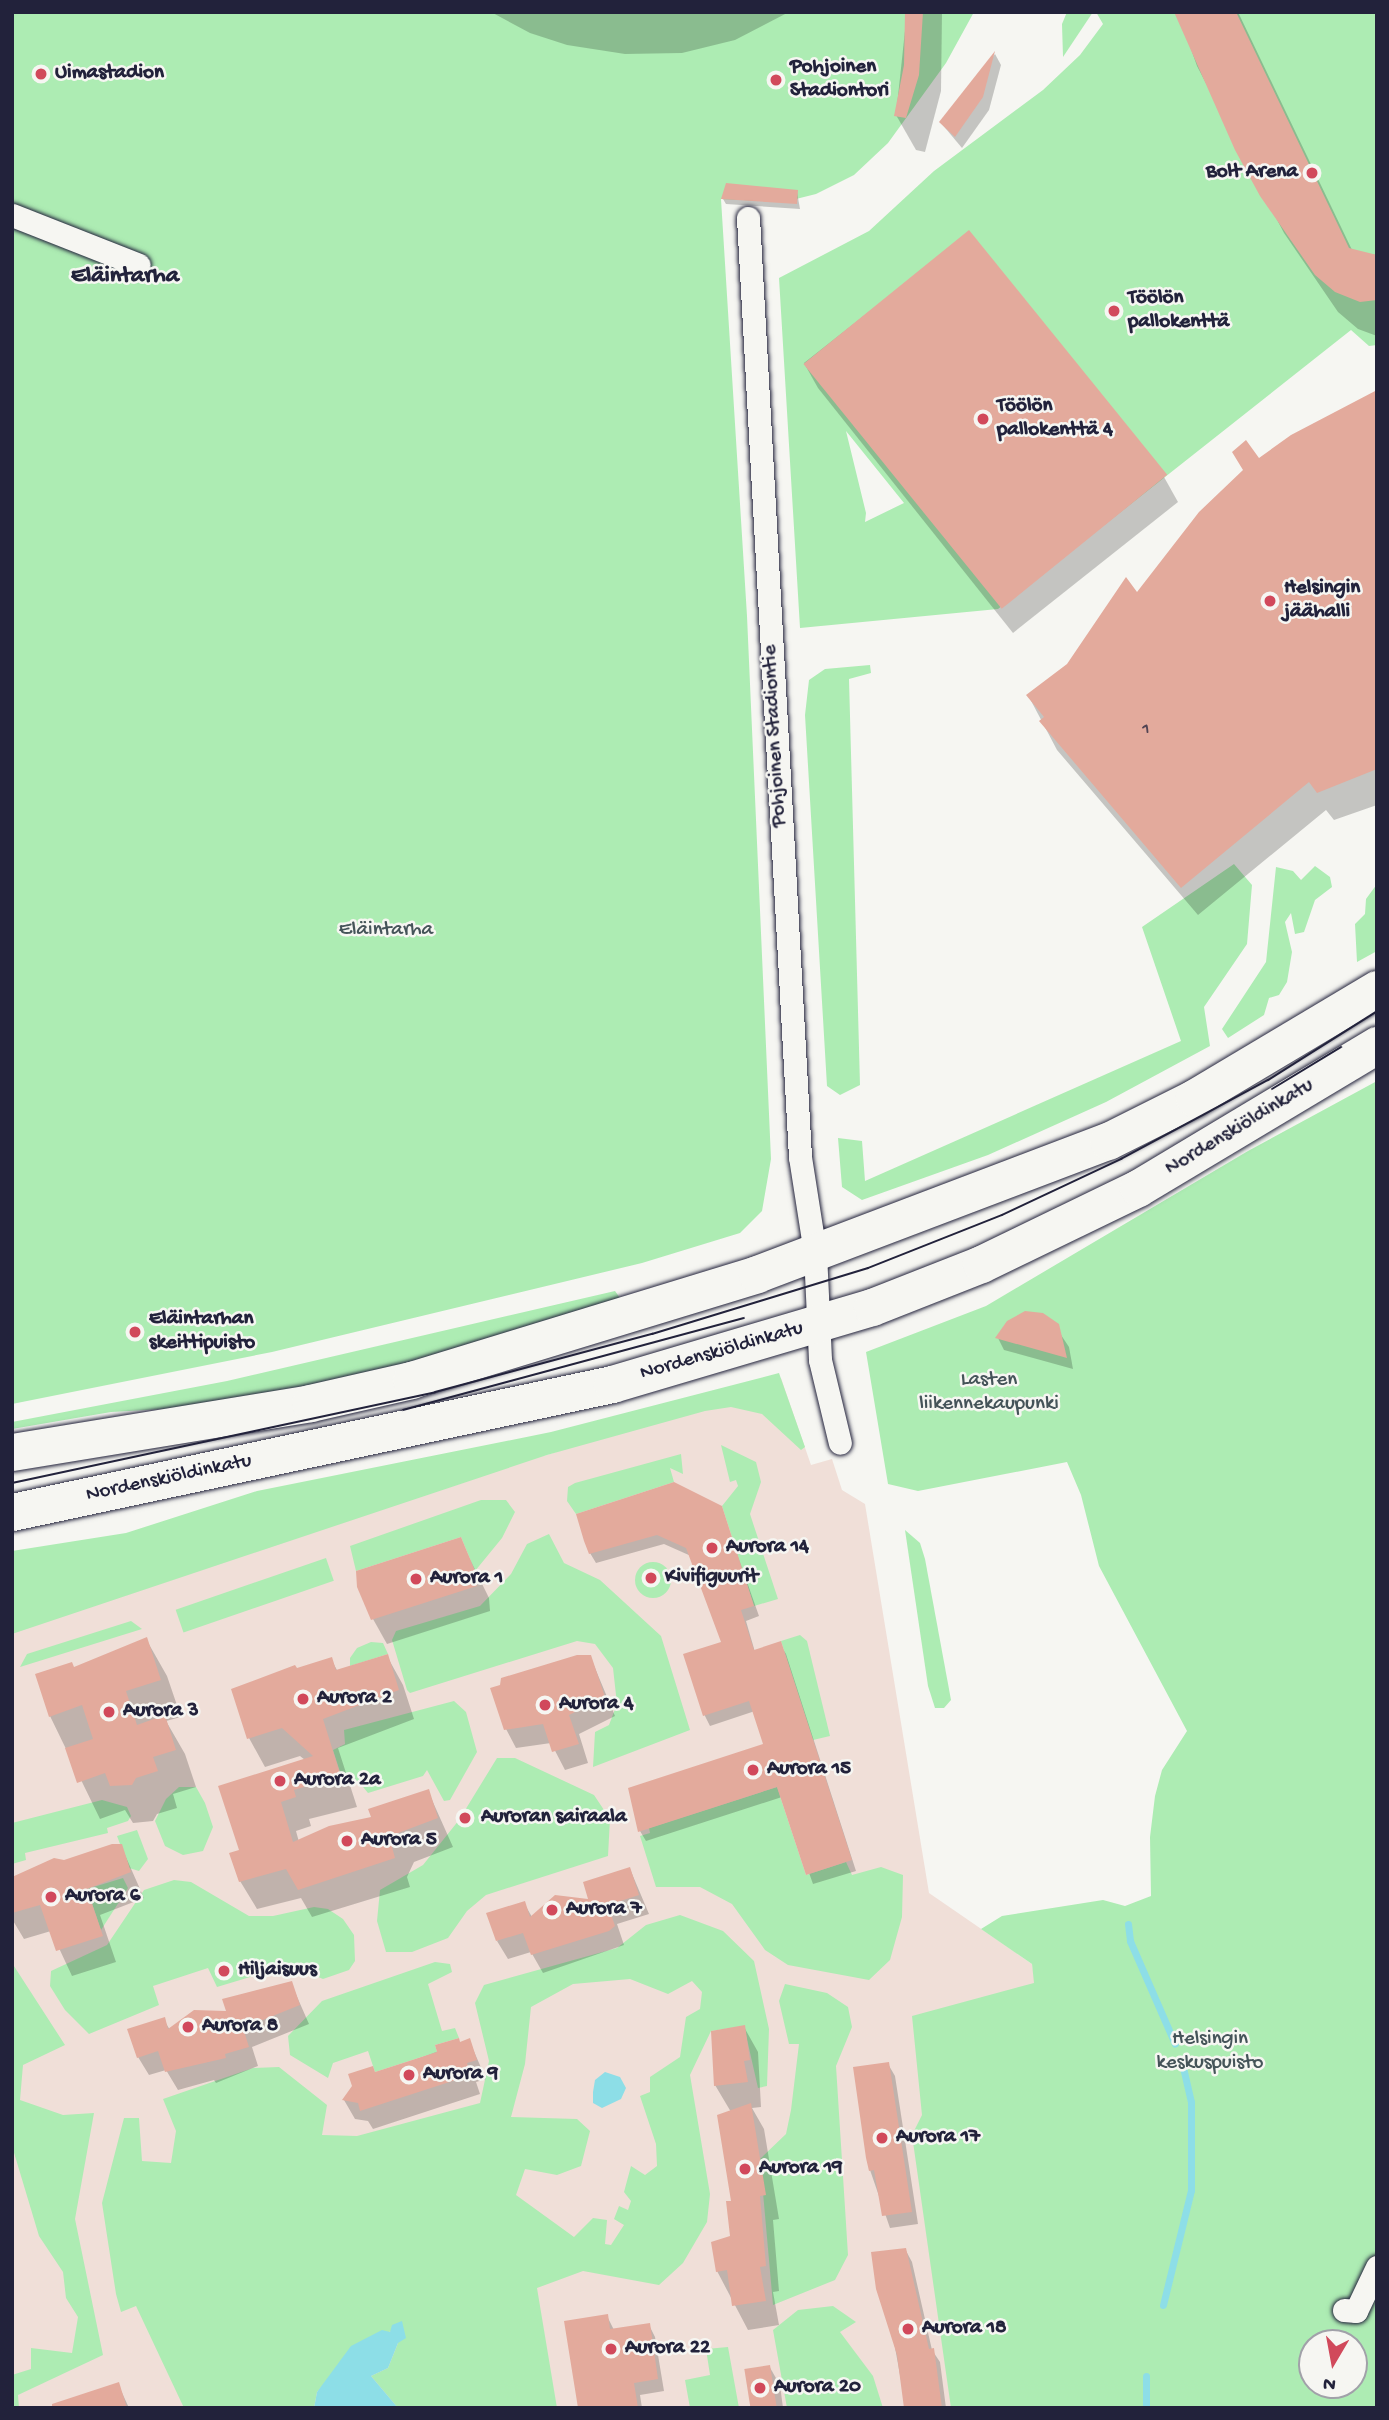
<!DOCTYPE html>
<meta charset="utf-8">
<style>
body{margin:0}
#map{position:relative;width:1389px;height:2420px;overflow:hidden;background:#f6f6f2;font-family:"Gochi Hand",sans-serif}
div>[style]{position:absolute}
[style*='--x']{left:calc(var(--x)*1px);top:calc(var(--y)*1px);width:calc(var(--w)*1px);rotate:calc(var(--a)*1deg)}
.built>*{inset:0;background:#f0dfd8}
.green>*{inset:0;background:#adecb3;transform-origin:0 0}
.round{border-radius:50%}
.water>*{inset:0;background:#8ddee7}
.shadow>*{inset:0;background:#0003}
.stream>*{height:7px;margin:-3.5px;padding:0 3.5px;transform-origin:3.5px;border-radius:3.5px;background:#8ddee7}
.building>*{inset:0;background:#e3aa9c;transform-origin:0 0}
.roads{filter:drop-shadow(0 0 2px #22223b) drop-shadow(0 0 2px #22223b)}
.street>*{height:23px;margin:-11.5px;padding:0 11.5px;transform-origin:11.5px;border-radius:11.5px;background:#f6f6f2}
.primary>*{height:37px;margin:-18.5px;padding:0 18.5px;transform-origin:18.5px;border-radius:18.5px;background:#f6f6f2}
.tram>*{height:2px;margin:-1px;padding:0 1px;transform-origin:1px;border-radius:1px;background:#22223b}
.dots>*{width:19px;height:19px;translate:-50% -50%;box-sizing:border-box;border:4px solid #f6f6f2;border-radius:50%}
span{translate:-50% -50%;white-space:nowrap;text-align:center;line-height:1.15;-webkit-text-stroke:5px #f6f6f2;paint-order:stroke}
.number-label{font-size:18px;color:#524453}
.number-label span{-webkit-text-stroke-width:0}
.poi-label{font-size:21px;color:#22223b;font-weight:700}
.left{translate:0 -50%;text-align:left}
.right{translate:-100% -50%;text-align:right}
.street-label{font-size:21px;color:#22223b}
.park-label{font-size:21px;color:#455459}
.quarter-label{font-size:24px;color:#22223b;font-weight:700}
.frame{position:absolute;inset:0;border:14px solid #22223b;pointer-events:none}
.north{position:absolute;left:1298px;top:2329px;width:70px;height:70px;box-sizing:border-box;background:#f6f6f2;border:2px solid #a1a1a9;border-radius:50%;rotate:190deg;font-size:19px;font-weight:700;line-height:28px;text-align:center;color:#22223b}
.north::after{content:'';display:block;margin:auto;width:24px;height:32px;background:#d1495b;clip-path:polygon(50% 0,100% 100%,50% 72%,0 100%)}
</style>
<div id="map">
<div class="built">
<i style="clip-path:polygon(781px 1378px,811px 1465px,832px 1459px,842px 1490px,865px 1504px,929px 1893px,1032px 1964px,1035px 1983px,988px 2408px,12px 2408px,12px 1559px,547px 1455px)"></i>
</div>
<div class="green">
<i style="clip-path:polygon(12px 12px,974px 12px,946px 63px,888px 143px,854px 175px,816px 194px,784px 202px,721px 199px,747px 616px,771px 1159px,762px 1211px,740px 1233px,642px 1263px,272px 1352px,12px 1404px)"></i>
<i style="clip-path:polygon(1067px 12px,1093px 12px,1063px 57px,1062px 24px)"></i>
<i style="clip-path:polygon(evenodd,1096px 12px,1377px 12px,1377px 345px,1369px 346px,1351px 330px,998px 609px,800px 628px,779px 278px,869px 231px,934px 171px,1043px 90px,1080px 55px,1103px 24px,1096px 12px,846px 431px,904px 503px,865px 522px,866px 513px,846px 431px)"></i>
<i style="clip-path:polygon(870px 665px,871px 673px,849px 679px,860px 1085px,840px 1095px,827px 1086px,805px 715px,809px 680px,825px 669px)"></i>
<i style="clip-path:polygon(1234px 864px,1252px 885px,1247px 944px,1204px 1007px,1210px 1046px,1106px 1102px,988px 1155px,862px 1200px,842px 1187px,838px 1138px,862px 1141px,865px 1181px,1181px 1041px,1142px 927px)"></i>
<i style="clip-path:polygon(1315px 866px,1330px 877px,1332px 887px,1315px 900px,1304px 932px,1295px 934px,1291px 913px,1285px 922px,1292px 952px,1287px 982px,1279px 995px,1269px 998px,1264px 1015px,1228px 1038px,1222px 1029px,1266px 962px,1276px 867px,1293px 871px,1301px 880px)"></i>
<i style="clip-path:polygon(1377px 884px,1377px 951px,1357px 962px,1355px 924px,1365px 914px,1366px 899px)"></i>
<i style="clip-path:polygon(evenodd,1377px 1081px,1377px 2408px,951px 2408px,912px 2135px,922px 2115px,912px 2016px,1034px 1983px,1032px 1964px,981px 1929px,1002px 1916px,1103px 1900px,1125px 1906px,1151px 1896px,1150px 1837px,1155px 1796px,1162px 1770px,1187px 1731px,1099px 1566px,1081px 1495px,1067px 1462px,918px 1491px,888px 1484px,866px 1352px,986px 1306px,1248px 1151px,1377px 1081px,1312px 2343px,1354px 2343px,1354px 2385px,1312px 2385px,1312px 2343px)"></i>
<i style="clip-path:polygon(615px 1291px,620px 1298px,400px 1369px,199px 1407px,111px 1412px,12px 1429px,12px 1422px,227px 1381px)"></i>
<i style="clip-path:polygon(779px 1373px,805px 1447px,801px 1450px,762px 1414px,731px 1407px,705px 1411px,547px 1455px,12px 1634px,12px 1551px,126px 1533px,257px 1491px,551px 1432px)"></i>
<i style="clip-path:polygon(721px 1445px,756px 1462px,761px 1482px,750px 1514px,778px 1599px,754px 1606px,722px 1506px,738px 1486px,736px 1480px,730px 1482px)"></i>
<i style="clip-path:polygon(681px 1454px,683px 1474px,670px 1468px,674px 1482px,576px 1514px,567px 1501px,568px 1487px,575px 1483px)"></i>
<i style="clip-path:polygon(481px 1500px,506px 1500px,515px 1512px,502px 1538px,475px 1571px,461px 1537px,356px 1571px,350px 1546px)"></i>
<i style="clip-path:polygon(905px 1530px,920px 1543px,925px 1559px,951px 1700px,944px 1708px,935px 1708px,928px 1686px)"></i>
<i style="clip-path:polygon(549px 1534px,564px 1563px,600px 1580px,661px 1636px,690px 1730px,593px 1767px,595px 1732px,609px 1725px,617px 1704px,613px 1668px,595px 1644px,577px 1641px,410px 1693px,407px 1690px,392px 1640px,396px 1631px,480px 1606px,511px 1574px,527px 1544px)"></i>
<i style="left:326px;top:1558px;width:24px;height:159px;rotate:71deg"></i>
<i class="round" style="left:635px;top:1562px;width:36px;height:36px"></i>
<i style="clip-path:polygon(131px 1621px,142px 1629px,20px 1667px,27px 1654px)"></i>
<i style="clip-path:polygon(800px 1635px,807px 1641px,830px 1736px,813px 1740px,781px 1641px)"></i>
<i style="clip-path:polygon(371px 1642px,383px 1643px,388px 1654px,350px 1666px,350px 1658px,357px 1648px)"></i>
<i style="clip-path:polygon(454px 1701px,466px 1712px,477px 1752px,450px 1800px,444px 1801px,427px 1770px,423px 1776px,368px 1793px,359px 1782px,341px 1775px,333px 1750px,345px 1744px,344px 1730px)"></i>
<i style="clip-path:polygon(497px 1758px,515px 1758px,594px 1795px,610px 1819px,608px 1856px,486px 1895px,467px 1911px,448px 1938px,412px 1952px,386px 1952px,377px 1921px,380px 1890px,423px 1865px,459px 1820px)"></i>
<i style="clip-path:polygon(179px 1787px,196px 1787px,205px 1803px,213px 1827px,203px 1851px,183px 1855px,165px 1846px,155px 1821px,166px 1799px)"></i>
<i style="clip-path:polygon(777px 1787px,806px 1875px,846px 1862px,852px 1875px,881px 1867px,903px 1875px,902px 1917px,890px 1960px,869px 1980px,788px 1965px,765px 1950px,732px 1904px,700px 1887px,656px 1887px,640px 1836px,650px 1833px,649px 1828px)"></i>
<i style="clip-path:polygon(102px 1800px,127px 1807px,131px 1816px,128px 1821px,107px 1828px,108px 1833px,25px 1853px,26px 1860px,12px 1864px,12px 1823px)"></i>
<i style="clip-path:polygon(137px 1830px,148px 1859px,139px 1871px,129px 1868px,117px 1836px)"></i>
<i style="clip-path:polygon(123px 1878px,128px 1888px,101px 1930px,87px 1889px)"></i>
<i style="clip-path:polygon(174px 1880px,191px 1882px,249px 1916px,273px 1916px,314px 1907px,328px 1909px,343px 1919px,354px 1935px,355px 1961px,349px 1970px,323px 1979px,290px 1965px,217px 1987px,208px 1968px,153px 1986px,159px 2005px,89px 2034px,65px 2010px,50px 1986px,51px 1971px,107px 1945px,144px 1890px)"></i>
<i style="clip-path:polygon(evenodd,680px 1915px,723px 1931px,754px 1961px,769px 2029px,767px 2086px,758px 2088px,744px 2026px,711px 2031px,690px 2075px,710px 2194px,707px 2222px,683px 2263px,659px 2285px,583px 2271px,537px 2288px,557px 2408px,398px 2408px,371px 2376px,388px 2368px,398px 2343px,393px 2330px,351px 2352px,317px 2392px,314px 2408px,184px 2408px,136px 2306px,121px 2312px,116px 2294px,102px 2203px,124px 2118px,139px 2118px,142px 2161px,171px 2163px,176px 2131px,163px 2099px,253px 2068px,279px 2067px,327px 2105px,322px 2135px,357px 2136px,480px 2103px,489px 2061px,475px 2003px,484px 1985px,617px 1948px,646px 1925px,680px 1915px,630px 1979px,668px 1994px,692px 1981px,702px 1992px,700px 2009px,686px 2017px,680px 2057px,650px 2077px,650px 2092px,640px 2096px,656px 2144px,657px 2166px,645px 2175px,631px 2166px,624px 2192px,631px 2201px,628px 2210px,619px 2206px,614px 2219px,624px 2225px,611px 2245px,605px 2244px,607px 2220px,593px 2218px,574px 2237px,516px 2195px,525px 2169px,557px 2175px,581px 2166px,590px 2131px,577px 2119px,511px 2117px,525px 2064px,531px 2007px,573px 1984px,630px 1979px)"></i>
<i style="clip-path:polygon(435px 1962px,450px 1964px,452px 1972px,428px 1984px,442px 2031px,455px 2028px,459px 2038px,435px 2045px,437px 2052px,375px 2072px,368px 2051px,333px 2063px,328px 2078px,290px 2055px,288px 2036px,322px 2001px)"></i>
<i style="clip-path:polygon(12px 1963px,65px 2045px,23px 2065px,20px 2100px,63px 2115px,94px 2113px,75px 2219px,103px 2355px,18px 2395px,19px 2408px,12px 2408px,12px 2375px,31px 2369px,31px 2348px,72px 2353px,78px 2317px,66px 2298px,63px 2272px,39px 2236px,12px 2146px)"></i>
<i style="clip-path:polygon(785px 1984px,827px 1993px,848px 2007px,852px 2027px,836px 2066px,848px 2255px,835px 2280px,773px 2305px,760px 2159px,786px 2134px,791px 2110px,799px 2044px,789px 2044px,779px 2001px)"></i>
<i style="clip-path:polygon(833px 2306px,856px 2322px,840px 2332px,873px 2376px,883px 2408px,787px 2408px,773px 2330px,798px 2310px)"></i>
<i style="clip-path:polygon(728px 2347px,739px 2408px,690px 2408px,685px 2380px,710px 2375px,706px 2349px)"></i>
</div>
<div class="water">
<i style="clip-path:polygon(605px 2072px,620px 2077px,626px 2088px,621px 2099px,602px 2108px,593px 2103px,593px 2092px,595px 2080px)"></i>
<i style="clip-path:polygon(402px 2321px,406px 2338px,398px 2343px,388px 2368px,371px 2376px,398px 2408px,314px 2408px,317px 2392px,351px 2346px,382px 2330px,390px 2332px,392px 2325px)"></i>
</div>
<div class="shadow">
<i style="clip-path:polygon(491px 12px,789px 12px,735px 40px,682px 53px,625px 54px,567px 45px,530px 33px)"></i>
<i style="clip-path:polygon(907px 12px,942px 12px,941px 91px,925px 152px,916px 150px,896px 115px)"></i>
<i style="clip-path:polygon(1178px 12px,1238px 12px,1353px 252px,1377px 255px,1377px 336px,1358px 329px,1338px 312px,1284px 233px,1197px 66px)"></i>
<i style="clip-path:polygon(995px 54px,1001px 65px,989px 110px,962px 148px,941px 123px)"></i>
<i style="clip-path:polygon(797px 192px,800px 209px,726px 204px,723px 199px)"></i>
<i style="clip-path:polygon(969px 233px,1164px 477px,1178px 502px,1013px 633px,818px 388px,804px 363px)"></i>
<i style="clip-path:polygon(1377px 393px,1377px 805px,1334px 820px,1326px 810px,1198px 915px,1057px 750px,1028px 695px,1068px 665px,1137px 595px,1259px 460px)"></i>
<i style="clip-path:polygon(1051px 1320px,1069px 1347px,1073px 1369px,1004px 1350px,998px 1338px)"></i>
<i style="clip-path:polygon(721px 1508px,759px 1616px,746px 1621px,755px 1652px,780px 1644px,786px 1654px,856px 1871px,813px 1884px,782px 1797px,646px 1841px,640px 1831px,765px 1745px,755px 1711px,710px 1726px,705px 1716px,685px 1656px,723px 1644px,691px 1556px,664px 1544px,596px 1563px,590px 1553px)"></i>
<i style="clip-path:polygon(460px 1539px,489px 1598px,490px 1611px,387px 1644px,373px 1619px)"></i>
<i style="clip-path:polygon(146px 1639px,167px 1676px,181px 1717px,166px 1721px,185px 1754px,196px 1787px,173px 1794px,177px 1808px,157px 1814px,153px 1821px,133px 1823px,125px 1810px,100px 1819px,50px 1716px,74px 1669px)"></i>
<i style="clip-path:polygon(387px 1656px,403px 1685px,414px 1719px,338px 1748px,357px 1807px,309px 1819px,311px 1826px,296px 1831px,299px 1842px,373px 1818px,428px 1791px,453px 1847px,414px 1862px,407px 1877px,410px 1887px,312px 1917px,301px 1898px,257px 1909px,240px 1881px,241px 1851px,305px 1760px,300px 1756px,265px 1767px,249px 1738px,296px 1670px,331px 1659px,338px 1672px)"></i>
<i style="clip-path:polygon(590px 1656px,615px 1716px,579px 1734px,588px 1763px,565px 1770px,551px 1743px,516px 1748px,506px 1729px)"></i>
<i style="clip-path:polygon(121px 1846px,144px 1898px,100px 1915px,116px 1962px,72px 1976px,51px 1931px,24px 1939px,12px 1919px,12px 1878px)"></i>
<i style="clip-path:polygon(630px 1869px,649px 1914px,617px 1924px,624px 1945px,543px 1973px,531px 1952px,508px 1959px,497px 1941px,524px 1903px,532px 1917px,590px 1901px)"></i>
<i style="clip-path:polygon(291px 1983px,309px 2024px,252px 2047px,258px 2066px,216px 2083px,214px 2080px,178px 2090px,166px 2070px,149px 2075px,138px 2057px,164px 2020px,170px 2030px,229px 2013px)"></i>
<i style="clip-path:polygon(744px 2027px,758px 2052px,761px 2107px,752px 2108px,764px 2129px,779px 2219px,773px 2220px,779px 2291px,773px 2292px,779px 2325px,748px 2330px,717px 2271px,732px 2238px,733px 2202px,731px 2112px,715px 2085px)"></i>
<i style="clip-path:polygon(469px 2040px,486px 2079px,476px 2082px,480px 2094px,373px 2129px,368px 2121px,355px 2119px,344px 2100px,354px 2087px,376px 2074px)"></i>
<i style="clip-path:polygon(888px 2064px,895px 2076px,918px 2224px,890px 2228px,870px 2170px)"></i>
<i style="clip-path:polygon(905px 2249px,912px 2262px,932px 2350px,940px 2362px,946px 2408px,906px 2408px,892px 2331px)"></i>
<i style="clip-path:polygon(607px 2316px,614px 2330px,649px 2325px,655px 2337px,664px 2391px,640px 2395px,642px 2408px,579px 2408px)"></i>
<i style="clip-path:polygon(769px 2366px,780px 2385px,783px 2408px,752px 2408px)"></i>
<i style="clip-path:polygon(118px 2384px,129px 2408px,47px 2408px)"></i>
</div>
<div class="stream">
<i style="--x:1128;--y:1924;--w:17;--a:83"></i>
<i style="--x:1130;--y:1941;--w:112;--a:66.4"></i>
<i style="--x:1163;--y:2305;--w:118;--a:-76.3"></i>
<i style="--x:1191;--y:2190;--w:88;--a:-90"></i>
<i style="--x:1191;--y:2102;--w:39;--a:-103"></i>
<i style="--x:1146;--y:2376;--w:32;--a:90"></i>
</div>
<div class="building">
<i style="clip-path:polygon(905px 12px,923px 12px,919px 75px,906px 118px,894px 116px,904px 65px)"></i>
<i style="clip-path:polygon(1174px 12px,1236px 12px,1349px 248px,1377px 255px,1377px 300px,1360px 302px,1335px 292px,1315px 275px,1260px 196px,1235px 150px)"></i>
<i style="clip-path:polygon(995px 51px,983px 97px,955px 137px,939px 122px)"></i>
<i style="clip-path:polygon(726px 183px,798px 190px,797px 204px,721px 199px)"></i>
<i style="left:969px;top:230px;width:315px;height:213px;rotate:51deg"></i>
<i style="clip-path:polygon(1377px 390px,1377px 769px,1317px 793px,1309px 782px,1181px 888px,1039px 721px,1044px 717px,1026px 695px,1067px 664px,1126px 577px,1137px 592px,1199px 512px,1243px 470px,1232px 452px,1246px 440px,1259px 458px,1291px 435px)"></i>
<i style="clip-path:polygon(1025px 1311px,1043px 1313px,1059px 1324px,1067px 1358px,995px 1338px,1007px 1321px)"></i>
<i style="clip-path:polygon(674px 1482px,722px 1506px,754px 1606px,741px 1610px,754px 1650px,781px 1641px,852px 1860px,806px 1875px,777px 1787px,638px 1832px,628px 1788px,763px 1744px,749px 1701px,703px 1716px,683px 1654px,721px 1642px,686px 1548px,657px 1535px,589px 1554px,584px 1541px,576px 1514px)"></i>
<i style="clip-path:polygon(461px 1537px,475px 1571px,477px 1586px,371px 1620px,357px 1587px,356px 1571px)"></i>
<i style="clip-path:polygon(147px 1637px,161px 1680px,126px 1691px,137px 1725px,165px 1715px,176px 1750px,153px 1757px,158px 1771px,136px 1778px,132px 1785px,110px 1786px,105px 1773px,77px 1783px,65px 1748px,93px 1739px,82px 1705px,49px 1717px,35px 1674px,72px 1662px,74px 1667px)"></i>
<i style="clip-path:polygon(388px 1654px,399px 1690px,323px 1719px,343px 1783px,337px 1777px,294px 1790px,296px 1797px,281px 1802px,293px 1842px,329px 1826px,371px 1817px,368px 1809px,429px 1789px,438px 1818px,398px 1833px,392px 1847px,395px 1858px,298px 1890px,286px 1869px,239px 1882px,229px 1853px,239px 1850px,218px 1786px,313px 1756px,282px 1728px,247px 1739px,231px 1689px,295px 1665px,297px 1668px,332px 1657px,336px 1670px)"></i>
<i style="clip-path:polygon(577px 1655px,591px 1655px,605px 1697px,569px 1715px,579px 1744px,552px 1752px,543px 1724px,504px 1730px,490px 1688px,500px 1685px,501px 1678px)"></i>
<i style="clip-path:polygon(112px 1844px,122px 1844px,131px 1872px,87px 1889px,103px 1936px,56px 1951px,40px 1905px,12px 1913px,12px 1877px,54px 1858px,64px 1860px)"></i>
<i style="clip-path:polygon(630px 1867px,639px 1895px,608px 1905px,615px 1926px,609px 1931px,531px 1955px,523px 1933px,496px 1941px,486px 1913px,525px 1901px,530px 1917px,555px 1895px,588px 1899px,583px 1882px)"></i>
<i style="clip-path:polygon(292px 1981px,300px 2005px,243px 2028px,249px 2047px,225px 2054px,226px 2058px,165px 2072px,158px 2051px,137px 2058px,127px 2029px,165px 2017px,168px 2029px,194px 2010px,226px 2011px,222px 1999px)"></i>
<i style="clip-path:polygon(745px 2025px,750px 2060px,744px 2061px,748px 2082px,714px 2086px,711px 2031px)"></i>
<i style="clip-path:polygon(459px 2038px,460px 2042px,470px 2038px,477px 2060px,467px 2063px,471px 2075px,360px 2111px,358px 2103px,342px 2100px,352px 2086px,348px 2074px,373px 2066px,375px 2072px,437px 2052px,435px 2045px)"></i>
<i style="clip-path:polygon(889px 2062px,912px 2212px,882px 2216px,874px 2170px,869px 2171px,866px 2158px,853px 2067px)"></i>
<i style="clip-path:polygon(751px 2103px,766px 2195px,760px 2196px,766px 2266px,760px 2267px,766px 2301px,732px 2306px,727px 2270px,716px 2272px,711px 2242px,730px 2236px,726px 2201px,731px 2201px,717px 2115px)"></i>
<i style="clip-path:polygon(906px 2248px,929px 2349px,934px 2348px,942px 2408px,904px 2408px,897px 2355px,876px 2289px,871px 2252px)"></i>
<i style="clip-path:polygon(608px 2314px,610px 2329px,650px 2323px,658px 2379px,634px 2383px,638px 2408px,578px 2408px,564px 2321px)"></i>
<i style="left:770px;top:2365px;width:44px;height:26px;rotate:81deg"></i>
<i style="clip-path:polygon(119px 2382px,127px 2408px,52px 2408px,52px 2404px)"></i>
</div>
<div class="roads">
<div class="street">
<i style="--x:12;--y:215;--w:136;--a:21.5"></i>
<i style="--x:748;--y:218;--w:940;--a:86.83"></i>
<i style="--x:800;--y:1157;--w:97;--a:81.1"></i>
<i style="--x:815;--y:1253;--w:107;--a:87.3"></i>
<i style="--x:820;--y:1360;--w:85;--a:76.5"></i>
<i style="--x:1344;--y:2310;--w:12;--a:5"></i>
<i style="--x:1356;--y:2311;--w:49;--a:-64.5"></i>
</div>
<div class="primary">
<i style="--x:12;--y:1452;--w:302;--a:-9.3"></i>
<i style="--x:310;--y:1403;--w:104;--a:-12.8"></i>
<i style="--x:411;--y:1380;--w:362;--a:-17"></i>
<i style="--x:757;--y:1274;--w:375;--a:-20.8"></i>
<i style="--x:1108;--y:1141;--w:96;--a:-26.6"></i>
<i style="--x:1194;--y:1098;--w:213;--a:-30.8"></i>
<i style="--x:12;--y:1512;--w:614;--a:-12.04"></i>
<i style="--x:612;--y:1384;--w:271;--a:-16.5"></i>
<i style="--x:872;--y:1307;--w:117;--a:-21.5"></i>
<i style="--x:981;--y:1264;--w:174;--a:-25.8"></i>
<i style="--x:1138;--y:1188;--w:279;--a:-30.9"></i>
</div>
</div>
<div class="tram">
<i style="--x:1272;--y:1089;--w:81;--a:-31.3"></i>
<i style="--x:403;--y:1410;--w:353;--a:-15.1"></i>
<i style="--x:12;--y:1483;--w:433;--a:-12.1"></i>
<i style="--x:435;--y:1392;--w:225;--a:-15"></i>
<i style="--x:652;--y:1334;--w:226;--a:-17"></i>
<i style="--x:868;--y:1268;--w:144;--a:-21.6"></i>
<i style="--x:1002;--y:1215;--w:132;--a:-25.2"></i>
<i style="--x:1121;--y:1159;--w:167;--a:-28.3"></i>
<i style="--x:1268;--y:1080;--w:129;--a:-32.3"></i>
</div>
<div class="dots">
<i style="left:41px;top:74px;background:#d1495b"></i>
<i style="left:776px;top:80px;background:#d1495b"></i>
<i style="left:1312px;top:173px;background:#d1495b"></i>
<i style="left:1114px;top:311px;background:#d1495b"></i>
<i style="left:983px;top:419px;background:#d1495b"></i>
<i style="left:1270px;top:601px;background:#d1495b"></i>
<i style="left:135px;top:1332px;background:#d1495b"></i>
<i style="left:712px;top:1548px;background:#d1495b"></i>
<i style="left:651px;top:1578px;background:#d1495b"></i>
<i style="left:416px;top:1579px;background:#d1495b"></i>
<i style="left:303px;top:1699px;background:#d1495b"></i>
<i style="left:545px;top:1705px;background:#d1495b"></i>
<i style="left:109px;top:1712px;background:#d1495b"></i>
<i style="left:753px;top:1770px;background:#d1495b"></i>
<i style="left:280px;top:1781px;background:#d1495b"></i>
<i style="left:465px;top:1818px;background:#d1495b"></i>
<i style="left:347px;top:1841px;background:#d1495b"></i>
<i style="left:51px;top:1897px;background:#d1495b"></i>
<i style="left:552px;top:1910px;background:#d1495b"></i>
<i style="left:224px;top:1971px;background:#d1495b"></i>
<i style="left:188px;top:2027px;background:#d1495b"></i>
<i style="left:409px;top:2075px;background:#d1495b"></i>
<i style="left:882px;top:2138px;background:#d1495b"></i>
<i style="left:745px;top:2169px;background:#d1495b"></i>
<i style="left:908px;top:2329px;background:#d1495b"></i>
<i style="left:611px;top:2349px;background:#d1495b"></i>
<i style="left:760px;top:2388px;background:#d1495b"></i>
</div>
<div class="number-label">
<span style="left:1146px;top:730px">1</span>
</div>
<div class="poi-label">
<span class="left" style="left:790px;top:80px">Pohjoinen<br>Stadiontori</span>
<span class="left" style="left:55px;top:74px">Uimastadion</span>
<span class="right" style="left:1298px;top:173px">Bolt Arena</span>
<span class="left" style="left:1128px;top:311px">Töölön<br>pallokenttä</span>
<span class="left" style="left:997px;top:419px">Töölön<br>pallokenttä 4</span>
<span class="left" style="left:1284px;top:601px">Helsingin<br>jäähalli</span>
<span class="left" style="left:149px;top:1332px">Eläintarhan<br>skeittipuisto</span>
<span class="left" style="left:726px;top:1548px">Aurora 14</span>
<span class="left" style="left:665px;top:1578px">Kivifiguurit</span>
<span class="left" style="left:430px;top:1579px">Aurora 1</span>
<span class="left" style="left:317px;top:1699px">Aurora 2</span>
<span class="left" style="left:559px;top:1705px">Aurora 4</span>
<span class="left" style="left:123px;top:1712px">Aurora 3</span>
<span class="left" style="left:767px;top:1770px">Aurora 15</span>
<span class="left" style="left:294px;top:1781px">Aurora 2a</span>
<span class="left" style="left:481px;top:1818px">Auroran sairaala</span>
<span class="left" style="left:361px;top:1841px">Aurora 5</span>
<span class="left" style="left:65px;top:1897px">Aurora 6</span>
<span class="left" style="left:566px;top:1910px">Aurora 7</span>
<span class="left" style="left:238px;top:1971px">Hiljaisuus</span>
<span class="left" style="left:202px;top:2027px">Aurora 8</span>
<span class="left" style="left:423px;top:2075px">Aurora 9</span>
<span class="left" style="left:896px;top:2138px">Aurora 17</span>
<span class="left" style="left:759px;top:2169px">Aurora 19</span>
<span class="left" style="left:922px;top:2329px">Aurora 18</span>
<span class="left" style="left:625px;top:2349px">Aurora 22</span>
<span class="left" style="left:774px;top:2388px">Aurora 20</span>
</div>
<div class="street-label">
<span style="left:776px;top:736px;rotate:-93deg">Pohjoinen Stadiontie</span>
<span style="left:1240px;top:1128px;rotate:-31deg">Nordenskiöldinkatu</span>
<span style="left:722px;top:1352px;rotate:-16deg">Nordenskiöldinkatu</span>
<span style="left:169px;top:1479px;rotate:-12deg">Nordenskiöldinkatu</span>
</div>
<div class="park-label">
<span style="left:386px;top:931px">Eläintarha</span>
<span style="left:989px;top:1393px">Lasten<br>liikennekaupunki</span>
<span style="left:1210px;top:2052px">Helsingin<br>keskuspuisto</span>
</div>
<div class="quarter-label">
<span style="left:125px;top:277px">Eläintarha</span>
</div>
<div class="frame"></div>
<div class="north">N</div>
</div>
